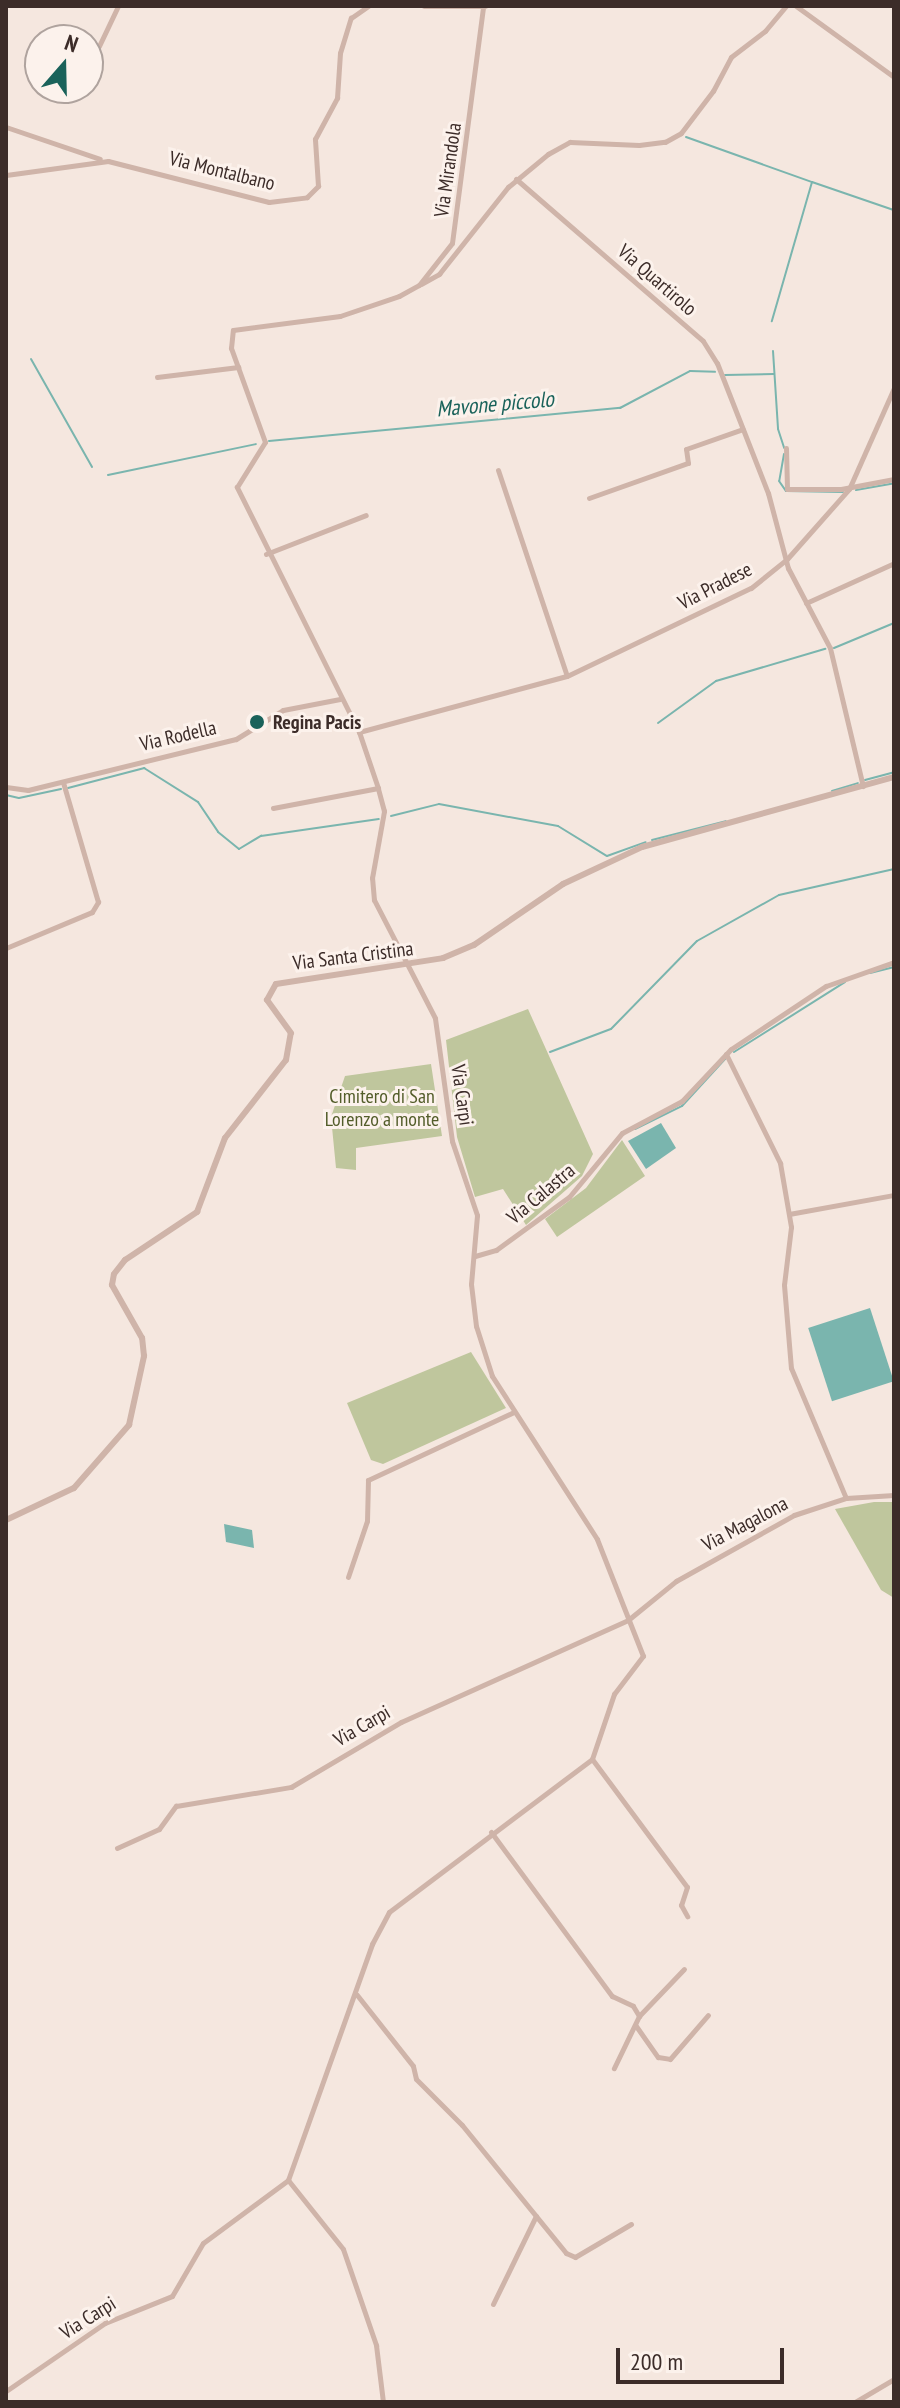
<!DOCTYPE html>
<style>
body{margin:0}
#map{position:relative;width:900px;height:2408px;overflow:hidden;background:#f5e7df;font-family:"PT Sans Narrow",sans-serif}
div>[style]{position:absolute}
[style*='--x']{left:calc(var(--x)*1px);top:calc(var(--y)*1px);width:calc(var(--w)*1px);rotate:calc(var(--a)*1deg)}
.green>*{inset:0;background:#bfc69d}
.water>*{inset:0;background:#7ab5ae;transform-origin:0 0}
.stream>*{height:2px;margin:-1px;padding:0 1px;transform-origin:1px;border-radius:1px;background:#7ab5ae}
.minor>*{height:5px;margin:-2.5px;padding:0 2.5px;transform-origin:2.5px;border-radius:2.5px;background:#cfb4a9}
.tertiary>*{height:6px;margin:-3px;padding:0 3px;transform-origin:3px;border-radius:3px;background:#cfb4a9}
.dots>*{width:22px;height:22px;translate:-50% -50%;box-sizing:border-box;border:4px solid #fcf2ec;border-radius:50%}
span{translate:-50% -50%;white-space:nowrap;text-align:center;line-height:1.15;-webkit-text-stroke:6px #fcf2ec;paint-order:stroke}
.street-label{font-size:20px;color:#3c2c29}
.poi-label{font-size:20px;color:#3c2c29;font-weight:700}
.left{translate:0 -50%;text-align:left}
.park-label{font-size:20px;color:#535d2a}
.water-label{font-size:22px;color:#1a625a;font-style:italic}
.frame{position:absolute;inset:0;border:8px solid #3c2c29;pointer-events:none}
.north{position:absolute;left:24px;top:24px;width:80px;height:80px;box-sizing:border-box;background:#fcf2ec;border:2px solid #afa39e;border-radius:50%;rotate:20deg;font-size:22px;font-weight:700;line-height:32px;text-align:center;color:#3c2c29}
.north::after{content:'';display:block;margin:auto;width:28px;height:36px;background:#1a625a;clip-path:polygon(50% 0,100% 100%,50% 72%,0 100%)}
.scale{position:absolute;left:616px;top:2348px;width:168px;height:36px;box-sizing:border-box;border:4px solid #3c2c29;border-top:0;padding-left:10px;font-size:24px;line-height:28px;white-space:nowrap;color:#3c2c29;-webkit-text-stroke:6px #fcf2ec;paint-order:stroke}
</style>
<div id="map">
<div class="green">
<i style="clip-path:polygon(528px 1009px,593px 1154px,582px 1176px,526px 1225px,503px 1189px,475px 1197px,457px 1137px,446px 1040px)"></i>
<i style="clip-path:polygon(431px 1064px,442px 1136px,356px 1148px,356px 1170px,336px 1168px,331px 1117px,345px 1076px)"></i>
<i style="clip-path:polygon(622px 1140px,645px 1176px,557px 1237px,545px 1219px,586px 1188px)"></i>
<i style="clip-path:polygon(471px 1352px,506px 1408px,383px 1464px,371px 1460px,347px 1403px)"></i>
<i style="clip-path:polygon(874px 1502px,894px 1502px,894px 1598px,881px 1590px,835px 1509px)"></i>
</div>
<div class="water">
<i style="clip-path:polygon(661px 1123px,676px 1148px,646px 1169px,628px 1141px)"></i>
<i style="left:870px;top:1308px;width:77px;height:65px;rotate:72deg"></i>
<i style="clip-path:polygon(224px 1524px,252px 1530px,254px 1548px,226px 1542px)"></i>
</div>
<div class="stream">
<i style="--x:686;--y:137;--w:134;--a:19.7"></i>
<i style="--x:812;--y:182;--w:145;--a:106.1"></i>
<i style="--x:812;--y:182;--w:87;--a:18.9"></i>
<i style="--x:773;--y:351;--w:78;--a:86.3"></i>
<i style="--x:778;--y:429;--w:20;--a:72"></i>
<i style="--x:31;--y:359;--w:124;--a:60.5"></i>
<i style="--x:725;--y:375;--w:49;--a:-1.2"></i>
<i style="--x:893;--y:425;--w:1;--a:0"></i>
<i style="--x:269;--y:441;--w:353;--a:-5.4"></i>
<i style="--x:620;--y:408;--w:79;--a:-27.9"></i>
<i style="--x:690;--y:371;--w:25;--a:2"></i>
<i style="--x:784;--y:454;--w:27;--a:100"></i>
<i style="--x:779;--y:481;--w:12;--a:55"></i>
<i style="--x:786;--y:491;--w:57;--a:1"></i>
<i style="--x:108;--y:475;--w:151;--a:-11.8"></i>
<i style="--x:856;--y:490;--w:39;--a:-10"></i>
<i style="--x:834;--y:648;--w:65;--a:-22.6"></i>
<i style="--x:658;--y:723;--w:72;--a:-35.9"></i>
<i style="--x:716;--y:681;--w:114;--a:-16.4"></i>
<i style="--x:865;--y:780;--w:30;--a:-15"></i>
<i style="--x:68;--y:788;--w:79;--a:-14.7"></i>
<i style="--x:144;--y:768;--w:64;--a:32.2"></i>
<i style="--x:198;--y:802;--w:36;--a:56"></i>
<i style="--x:218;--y:832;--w:27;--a:39"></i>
<i style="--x:239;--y:849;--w:26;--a:-31"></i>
<i style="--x:261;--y:836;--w:119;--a:-8.2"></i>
<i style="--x:832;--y:791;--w:27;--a:-17"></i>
<i style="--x:6;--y:795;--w:13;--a:13"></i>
<i style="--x:19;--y:798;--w:43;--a:-12.1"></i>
<i style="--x:391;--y:816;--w:49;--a:-14"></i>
<i style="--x:439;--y:804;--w:121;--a:10.5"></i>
<i style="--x:558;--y:826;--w:57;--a:31.5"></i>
<i style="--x:607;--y:856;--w:41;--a:-19.7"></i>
<i style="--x:652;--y:840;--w:76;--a:-14.4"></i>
<i style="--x:870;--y:973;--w:25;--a:-14"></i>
<i style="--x:550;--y:1052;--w:65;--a:-20.7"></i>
<i style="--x:611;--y:1029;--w:123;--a:-45.7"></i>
<i style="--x:697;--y:941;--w:94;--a:-29.3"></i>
<i style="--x:779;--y:895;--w:118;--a:-12.7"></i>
<i style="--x:734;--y:1052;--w:131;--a:-32.2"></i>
<i style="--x:635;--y:1129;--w:52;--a:-26.1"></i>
<i style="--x:682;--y:1106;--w:64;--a:-47.5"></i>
</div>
<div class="minor">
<i style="--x:424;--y:6;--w:61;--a:0"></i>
<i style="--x:796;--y:6;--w:121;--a:35.9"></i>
<i style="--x:99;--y:46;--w:44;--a:-64.6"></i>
<i style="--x:6;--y:127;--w:99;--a:18.8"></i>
<i style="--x:6;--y:175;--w:103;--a:-7.8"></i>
<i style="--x:108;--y:161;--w:166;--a:14.3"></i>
<i style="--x:269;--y:202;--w:38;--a:-7"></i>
<i style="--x:307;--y:197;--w:16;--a:-45"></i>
<i style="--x:318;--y:186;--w:47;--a:-93.7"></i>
<i style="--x:315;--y:139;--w:47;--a:-61.8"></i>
<i style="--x:337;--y:98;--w:45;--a:-86.2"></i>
<i style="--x:340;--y:53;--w:37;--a:-73"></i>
<i style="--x:351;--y:18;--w:21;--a:-35"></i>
<i style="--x:516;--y:179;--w:247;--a:40.9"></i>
<i style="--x:703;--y:341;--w:26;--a:58"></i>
<i style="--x:717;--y:363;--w:140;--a:68.6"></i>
<i style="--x:768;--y:493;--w:78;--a:75.1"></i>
<i style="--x:788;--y:568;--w:90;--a:62.3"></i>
<i style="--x:830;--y:648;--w:142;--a:76.6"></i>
<i style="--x:421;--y:284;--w:21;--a:-29"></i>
<i style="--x:439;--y:274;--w:111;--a:-51.6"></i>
<i style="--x:508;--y:187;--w:52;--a:-39.5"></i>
<i style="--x:548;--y:154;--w:25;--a:-29"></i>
<i style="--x:570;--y:142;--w:69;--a:2.5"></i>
<i style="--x:639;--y:145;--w:26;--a:-7"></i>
<i style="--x:665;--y:142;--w:18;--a:-29"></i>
<i style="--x:681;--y:133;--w:53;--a:-52.7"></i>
<i style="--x:713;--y:91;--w:38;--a:-62"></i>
<i style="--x:731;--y:57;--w:43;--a:-37.4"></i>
<i style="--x:765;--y:31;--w:33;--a:-50"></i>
<i style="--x:157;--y:377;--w:82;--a:-7"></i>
<i style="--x:786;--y:448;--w:41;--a:88.6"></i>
<i style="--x:787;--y:489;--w:54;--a:0"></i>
<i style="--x:841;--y:489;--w:54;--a:-10.7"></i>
<i style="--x:498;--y:470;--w:217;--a:71.5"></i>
<i style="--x:589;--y:498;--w:105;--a:-19.5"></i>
<i style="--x:688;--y:463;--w:14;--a:-98"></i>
<i style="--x:686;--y:449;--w:60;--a:-19.3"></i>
<i style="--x:266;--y:554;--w:107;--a:-21.3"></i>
<i style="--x:806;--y:603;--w:97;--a:-24.4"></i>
<i style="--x:359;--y:732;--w:215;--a:-15.1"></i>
<i style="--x:567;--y:676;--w:204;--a:-25.6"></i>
<i style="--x:751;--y:588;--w:46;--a:-38.9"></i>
<i style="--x:787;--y:559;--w:94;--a:-48.5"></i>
<i style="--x:849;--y:489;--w:111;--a:-66"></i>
<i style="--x:6;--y:787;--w:22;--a:8"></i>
<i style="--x:28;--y:790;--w:214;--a:-13.8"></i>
<i style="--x:236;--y:739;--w:55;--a:-31.7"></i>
<i style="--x:283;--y:710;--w:58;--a:-10.9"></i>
<i style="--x:273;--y:808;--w:107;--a:-10.8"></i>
<i style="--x:6;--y:948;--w:93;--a:-22.7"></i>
<i style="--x:92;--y:912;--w:12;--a:-59"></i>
<i style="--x:98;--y:902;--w:125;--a:-106.3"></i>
<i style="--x:726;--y:1054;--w:122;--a:63.6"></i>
<i style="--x:780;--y:1163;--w:65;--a:80.2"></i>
<i style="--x:791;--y:1227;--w:58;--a:96.9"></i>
<i style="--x:784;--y:1285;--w:83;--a:85.2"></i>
<i style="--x:791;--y:1368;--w:141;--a:67.1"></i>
<i style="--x:789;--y:1214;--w:107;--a:-10.3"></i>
<i style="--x:475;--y:1256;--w:22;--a:-16"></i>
<i style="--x:496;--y:1250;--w:90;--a:-36"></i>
<i style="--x:569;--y:1197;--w:83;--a:-50.4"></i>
<i style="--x:622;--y:1133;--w:68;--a:-28.1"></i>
<i style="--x:682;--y:1101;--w:71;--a:-46.7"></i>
<i style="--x:731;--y:1049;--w:114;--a:-33.6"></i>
<i style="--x:826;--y:986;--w:72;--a:-19.4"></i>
<i style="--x:348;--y:1577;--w:59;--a:-71.3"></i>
<i style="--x:367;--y:1521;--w:41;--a:-88.6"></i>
<i style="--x:368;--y:1480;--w:161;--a:-25"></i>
<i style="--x:592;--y:1759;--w:159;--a:53.4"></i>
<i style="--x:687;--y:1887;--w:19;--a:108"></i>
<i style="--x:681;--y:1905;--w:13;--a:61"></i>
<i style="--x:491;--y:1832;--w:204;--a:53.6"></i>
<i style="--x:612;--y:1996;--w:23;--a:25"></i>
<i style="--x:633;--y:2006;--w:12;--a:59"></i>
<i style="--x:639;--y:2016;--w:58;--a:115.7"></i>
<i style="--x:117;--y:1848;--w:46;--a:-24.3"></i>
<i style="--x:159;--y:1829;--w:29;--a:-54"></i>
<i style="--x:176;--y:1806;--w:117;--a:-9.4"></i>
<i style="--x:291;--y:1787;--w:128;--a:-30.6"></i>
<i style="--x:401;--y:1722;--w:249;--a:-24.2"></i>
<i style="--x:628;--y:1620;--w:62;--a:-39.1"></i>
<i style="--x:676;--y:1581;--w:135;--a:-29.2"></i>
<i style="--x:794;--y:1515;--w:55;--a:-18.1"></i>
<i style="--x:846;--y:1498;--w:48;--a:-3.6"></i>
<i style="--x:357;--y:1995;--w:90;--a:51.7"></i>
<i style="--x:413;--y:2066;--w:13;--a:77"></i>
<i style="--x:416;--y:2079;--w:65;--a:45"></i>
<i style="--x:462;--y:2125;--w:165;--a:50.9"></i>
<i style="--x:566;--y:2253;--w:10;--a:24"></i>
<i style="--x:575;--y:2257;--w:65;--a:-30.5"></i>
<i style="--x:639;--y:2016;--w:65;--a:-46.2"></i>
<i style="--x:636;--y:2026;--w:38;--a:55"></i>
<i style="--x:658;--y:2057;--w:12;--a:9"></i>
<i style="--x:670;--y:2059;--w:58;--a:-49.2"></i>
<i style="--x:288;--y:2180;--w:88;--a:51.4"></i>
<i style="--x:343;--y:2249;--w:102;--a:71"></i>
<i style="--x:376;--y:2345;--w:57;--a:83"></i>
<i style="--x:493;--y:2304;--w:98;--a:-64"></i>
<i style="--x:6;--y:2391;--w:120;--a:-34.5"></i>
<i style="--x:105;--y:2323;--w:72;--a:-21.9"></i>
<i style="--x:172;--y:2296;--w:61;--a:-59.7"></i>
<i style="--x:203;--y:2243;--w:106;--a:-36.5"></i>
<i style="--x:288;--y:2180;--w:251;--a:-70.4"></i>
<i style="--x:372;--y:1944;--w:36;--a:-62"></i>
<i style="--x:389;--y:1912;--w:254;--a:-37"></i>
<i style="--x:592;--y:1759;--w:69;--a:-71.3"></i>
<i style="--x:614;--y:1694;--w:48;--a:-52.7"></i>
<i style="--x:643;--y:1656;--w:126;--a:-111.5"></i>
<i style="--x:597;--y:1539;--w:194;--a:-122.8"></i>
<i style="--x:492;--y:1376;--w:52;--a:-107.7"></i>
<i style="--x:476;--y:1326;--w:42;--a:-96.8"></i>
<i style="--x:471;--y:1284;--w:69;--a:-85"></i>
<i style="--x:477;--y:1215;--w:78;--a:-108.7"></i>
<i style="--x:452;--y:1141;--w:124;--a:-97.9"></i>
<i style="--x:435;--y:1018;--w:133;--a:-117.3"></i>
<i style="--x:374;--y:900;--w:22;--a:-95"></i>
<i style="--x:372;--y:878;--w:68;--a:-79.8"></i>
<i style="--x:384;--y:811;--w:24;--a:-105"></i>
<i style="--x:378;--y:788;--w:59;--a:-108.7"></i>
<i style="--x:359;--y:732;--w:274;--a:-116.5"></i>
<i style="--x:237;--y:487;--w:53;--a:-58.1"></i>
<i style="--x:265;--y:442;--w:100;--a:-109.9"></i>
<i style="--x:231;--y:348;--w:18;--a:-84"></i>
<i style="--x:233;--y:330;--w:108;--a:-7.5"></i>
<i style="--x:340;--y:316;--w:62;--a:-18.7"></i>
<i style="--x:399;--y:296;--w:23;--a:-29"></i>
<i style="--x:419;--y:285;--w:53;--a:-51.8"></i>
<i style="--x:452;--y:243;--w:239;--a:-82.5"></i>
<i style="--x:711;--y:2402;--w:14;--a:0"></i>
<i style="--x:855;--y:2402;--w:45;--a:-30.5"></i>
</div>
<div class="tertiary">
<i style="--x:6;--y:1520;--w:75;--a:-25.2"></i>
<i style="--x:74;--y:1488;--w:84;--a:-48.9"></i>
<i style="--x:129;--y:1425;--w:71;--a:-77.7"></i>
<i style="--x:144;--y:1356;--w:18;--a:-96"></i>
<i style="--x:142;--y:1338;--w:61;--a:-119.5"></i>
<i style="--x:112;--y:1285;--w:11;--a:-80"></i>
<i style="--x:114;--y:1274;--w:18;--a:-52"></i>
<i style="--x:125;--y:1260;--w:87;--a:-33.7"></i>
<i style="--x:197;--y:1212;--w:79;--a:-69.3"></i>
<i style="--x:225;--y:1138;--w:99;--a:-52"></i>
<i style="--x:286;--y:1060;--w:27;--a:-80"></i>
<i style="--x:291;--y:1033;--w:41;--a:-126"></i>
<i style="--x:267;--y:1000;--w:18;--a:-61"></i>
<i style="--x:276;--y:984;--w:169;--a:-8.8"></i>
<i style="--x:443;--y:958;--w:34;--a:-23"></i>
<i style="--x:474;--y:945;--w:108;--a:-34.4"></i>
<i style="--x:563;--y:884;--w:87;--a:-25.1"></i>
<i style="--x:642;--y:847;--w:262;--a:-15.5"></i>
</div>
<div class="dots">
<i style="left:257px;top:722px;background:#1a625a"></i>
</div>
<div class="street-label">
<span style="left:448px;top:170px;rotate:-82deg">Via Mirandola</span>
<span style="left:222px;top:171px;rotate:14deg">Via Montalbano</span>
<span style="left:657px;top:280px;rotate:41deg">Via Quartirolo</span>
<span style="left:715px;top:586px;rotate:-27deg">Via Pradese</span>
<span style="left:178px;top:736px;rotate:-13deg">Via Rodella</span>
<span style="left:353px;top:956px;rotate:-7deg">Via Santa Cristina</span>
<span style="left:462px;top:1095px;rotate:82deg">Via Carpi</span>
<span style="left:541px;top:1194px;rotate:-40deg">Via Calastra</span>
<span style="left:745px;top:1524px;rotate:-28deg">Via Magalona</span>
<span style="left:362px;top:1726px;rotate:-30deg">Via Carpi</span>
<span style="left:88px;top:2318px;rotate:-32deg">Via Carpi</span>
</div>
<div class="poi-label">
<span class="left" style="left:273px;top:722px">Regina Pacis</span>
</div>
<div class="park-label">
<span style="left:382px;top:1108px">Cimitero di San<br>Lorenzo a monte</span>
</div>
<div class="water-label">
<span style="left:495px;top:404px;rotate:-5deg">Mavone piccolo</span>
</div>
<div class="frame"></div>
<div class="north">N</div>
<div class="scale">200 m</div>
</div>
